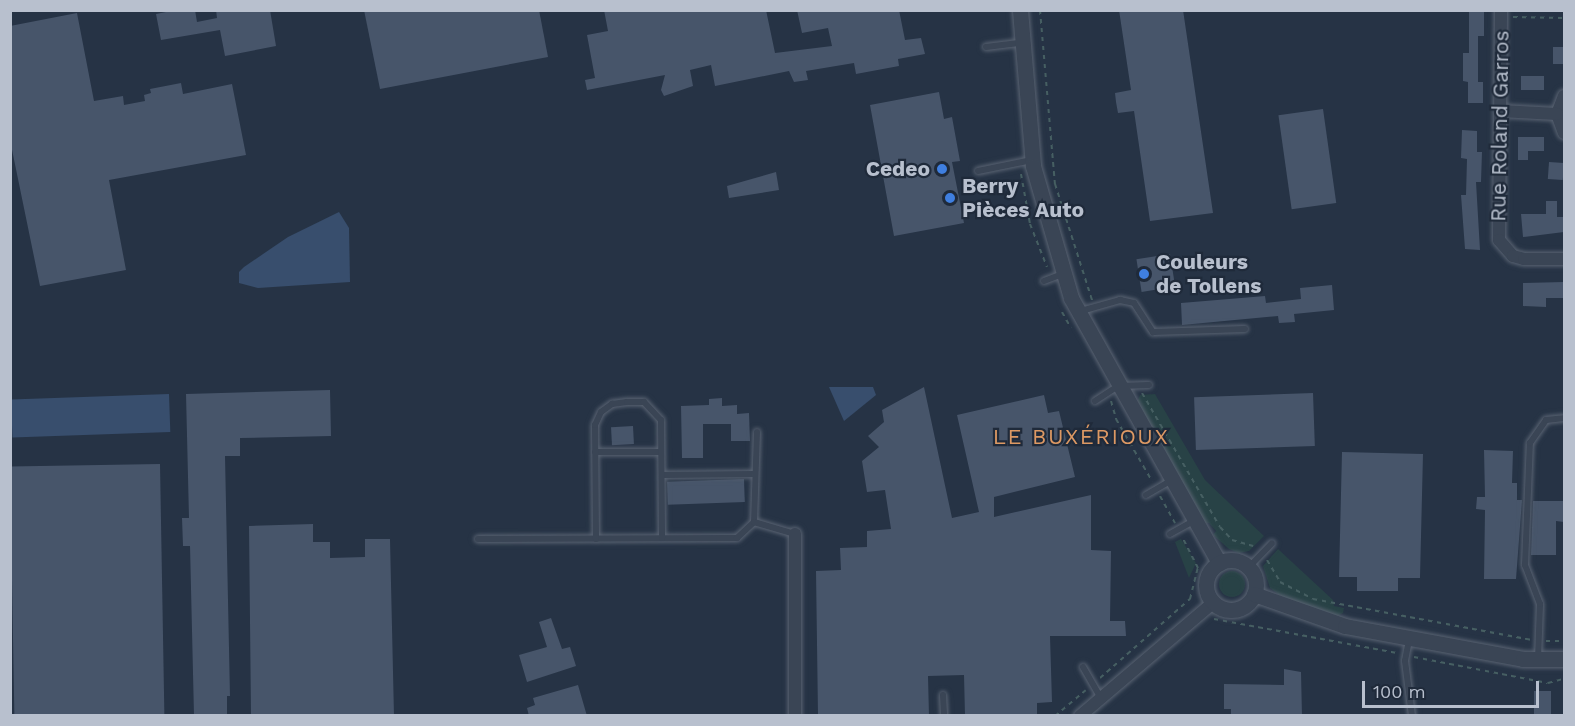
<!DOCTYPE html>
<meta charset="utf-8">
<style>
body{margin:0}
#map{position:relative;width:1575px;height:726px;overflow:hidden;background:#263345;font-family:"Work Sans",sans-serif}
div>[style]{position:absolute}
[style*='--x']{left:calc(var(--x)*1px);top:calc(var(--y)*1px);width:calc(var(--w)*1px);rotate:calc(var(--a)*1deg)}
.green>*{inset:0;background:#284246}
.round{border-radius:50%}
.water>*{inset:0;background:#384e6d;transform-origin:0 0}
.building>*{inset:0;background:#47556a;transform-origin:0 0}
.path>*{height:2px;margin-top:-1px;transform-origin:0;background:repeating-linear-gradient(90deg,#465f62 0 4.5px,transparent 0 9px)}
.roads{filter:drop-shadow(0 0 2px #596372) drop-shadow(0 0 2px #596372)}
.service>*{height:6px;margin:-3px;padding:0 3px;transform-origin:3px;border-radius:3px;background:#3a4555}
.minor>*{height:12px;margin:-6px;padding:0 6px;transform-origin:6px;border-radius:6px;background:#3a4555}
.tertiary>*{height:15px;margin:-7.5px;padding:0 7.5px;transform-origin:7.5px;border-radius:7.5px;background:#3a4555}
.tertiary>.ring{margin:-7.5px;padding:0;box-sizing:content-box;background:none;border:15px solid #3a4555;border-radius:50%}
.dots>*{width:16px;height:16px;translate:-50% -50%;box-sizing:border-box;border:3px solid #1f2a3a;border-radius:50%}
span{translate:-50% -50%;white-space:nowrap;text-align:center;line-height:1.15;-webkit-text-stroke:4.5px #1f2a3a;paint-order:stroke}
.street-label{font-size:21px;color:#b8c0ce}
.poi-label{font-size:21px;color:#b8c0ce;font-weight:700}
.right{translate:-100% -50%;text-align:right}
.left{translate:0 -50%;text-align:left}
.neighbourhood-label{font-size:22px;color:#dd9964;letter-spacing:1.5px}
.frame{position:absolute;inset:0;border:12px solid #b8c0ce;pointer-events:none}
.scale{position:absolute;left:1362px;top:681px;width:177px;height:27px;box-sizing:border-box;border:3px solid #b8c0ce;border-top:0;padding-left:8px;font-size:18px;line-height:21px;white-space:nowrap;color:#b8c0ce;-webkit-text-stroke:4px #1f2a3a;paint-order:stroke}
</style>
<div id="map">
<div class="green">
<i style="clip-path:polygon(1155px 394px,1205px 480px,1264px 536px,1249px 551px,1239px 553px,1229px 549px,1213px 535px,1216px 531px,1209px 523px,1204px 523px,1136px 405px,1140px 395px)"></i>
<i style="clip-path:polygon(1181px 539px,1196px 563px,1189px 578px,1175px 542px)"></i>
<i style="clip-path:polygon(1278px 549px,1333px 600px,1334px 606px,1344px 608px,1343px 613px,1337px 616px,1286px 600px,1270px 588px,1263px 566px)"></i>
<i class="round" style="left:1219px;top:571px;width:26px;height:26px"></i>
</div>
<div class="water">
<i style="clip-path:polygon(339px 212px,349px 228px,350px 282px,258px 288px,239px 283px,239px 272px,244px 267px,288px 237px)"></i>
<i style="clip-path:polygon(829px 387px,873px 387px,876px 395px,844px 421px)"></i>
<i style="left:169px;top:394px;width:38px;height:158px;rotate:88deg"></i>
</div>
<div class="building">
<i style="clip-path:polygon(176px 10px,195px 10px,197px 22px,217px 18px,216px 10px,270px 10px,276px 46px,225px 56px,220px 30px,161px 40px,156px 14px)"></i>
<i style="clip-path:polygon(364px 10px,539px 10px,548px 57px,380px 89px)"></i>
<i style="clip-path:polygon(604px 10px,766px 10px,775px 53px,832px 46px,828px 28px,802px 33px,797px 10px,899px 10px,905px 40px,921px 38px,925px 54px,898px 59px,899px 66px,856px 74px,854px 63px,806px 71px,808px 80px,794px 82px,789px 71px,715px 86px,711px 65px,690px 70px,693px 86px,664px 96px,661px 90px,665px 75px,587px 90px,585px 80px,595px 78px,587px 35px,608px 31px)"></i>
<i style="clip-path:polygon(1119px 10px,1183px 10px,1213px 213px,1150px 221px,1134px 111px,1118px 113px,1116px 102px,1115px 93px,1131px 90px)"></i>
<i style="clip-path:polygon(1469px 10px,1484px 12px,1484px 36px,1478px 36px,1478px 82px,1483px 82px,1483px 103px,1468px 103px,1468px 82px,1463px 81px,1463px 53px,1469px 53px)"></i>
<i style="clip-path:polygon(77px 13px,94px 101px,123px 96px,124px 105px,145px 101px,144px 95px,151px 93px,150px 89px,181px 83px,183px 94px,232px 84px,246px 155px,109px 180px,126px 270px,40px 286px,10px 140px,10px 26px)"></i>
<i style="left:1553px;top:47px;width:11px;height:17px"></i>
<i style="left:1521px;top:76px;width:23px;height:14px"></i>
<i style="clip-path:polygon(939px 92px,944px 119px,952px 117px,960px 161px,952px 162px,964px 223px,894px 236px,870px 105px)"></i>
<i style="left:1323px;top:109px;width:95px;height:45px;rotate:82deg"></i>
<i style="clip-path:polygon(1462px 130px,1477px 131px,1477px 152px,1482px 152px,1481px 182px,1476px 182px,1480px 250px,1465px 249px,1461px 195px,1466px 195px,1467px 159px,1461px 158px)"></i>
<i style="clip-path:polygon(1518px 137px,1544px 137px,1544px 151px,1528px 151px,1528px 160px,1518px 160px)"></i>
<i style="left:1549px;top:162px;width:15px;height:17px;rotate:4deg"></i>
<i style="clip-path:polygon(776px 172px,779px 190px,729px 198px,727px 186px)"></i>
<i style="clip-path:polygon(1546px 201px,1557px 201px,1557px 217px,1564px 217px,1564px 232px,1523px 237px,1521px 214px,1546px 214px)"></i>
<i style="left:1170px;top:254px;width:33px;height:34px;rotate:81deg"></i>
<i style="clip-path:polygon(1564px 282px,1564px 298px,1546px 298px,1546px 307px,1523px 306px,1523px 283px)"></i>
<i style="clip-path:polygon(1332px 285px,1334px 310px,1294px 314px,1295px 322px,1279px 323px,1278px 316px,1182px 325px,1181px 303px,1265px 296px,1266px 303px,1301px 299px,1300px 288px)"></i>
<i style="clip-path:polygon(924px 387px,952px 518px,979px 512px,957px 415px,1044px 395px,1048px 413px,1059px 411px,1075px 477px,994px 497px,994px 517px,1091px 495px,1091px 550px,1111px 551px,1110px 621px,1125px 621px,1126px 636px,1050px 636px,1052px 702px,1037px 703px,1037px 714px,965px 716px,964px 675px,928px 676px,929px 716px,818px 716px,816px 571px,841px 570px,840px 548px,867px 547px,867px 531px,891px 529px,885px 490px,867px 492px,862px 461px,879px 447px,868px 436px,884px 422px,882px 410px)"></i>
<i style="clip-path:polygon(330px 390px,331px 436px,240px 438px,240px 456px,225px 456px,230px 696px,227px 696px,227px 716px,194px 716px,190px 546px,183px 546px,182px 518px,189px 518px,186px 394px)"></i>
<i style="left:1313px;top:393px;width:53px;height:119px;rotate:88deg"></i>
<i style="clip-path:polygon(722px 398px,722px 406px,737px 405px,737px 414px,749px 413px,750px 441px,731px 441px,731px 424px,703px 424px,703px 458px,682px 458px,681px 406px,709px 405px,709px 399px)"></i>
<i style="left:633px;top:426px;width:18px;height:22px;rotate:87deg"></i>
<i style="clip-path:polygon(1484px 450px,1513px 451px,1512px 483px,1517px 483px,1517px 500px,1522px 500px,1516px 579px,1484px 579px,1485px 510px,1476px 509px,1477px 497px,1485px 497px)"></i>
<i style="clip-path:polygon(1342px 452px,1423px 454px,1420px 578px,1398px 578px,1398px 591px,1357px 591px,1357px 577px,1339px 577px)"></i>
<i style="left:160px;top:464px;width:252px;height:150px;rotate:89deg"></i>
<i style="left:744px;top:479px;width:23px;height:77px;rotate:88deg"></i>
<i style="clip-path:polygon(1533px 501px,1564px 501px,1564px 522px,1556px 521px,1556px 555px,1531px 555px)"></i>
<i style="clip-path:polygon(313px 524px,313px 542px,330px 542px,330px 558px,365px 557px,365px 539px,390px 539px,394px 716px,251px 716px,249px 526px)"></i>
<i style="clip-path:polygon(551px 618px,562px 649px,570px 647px,576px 666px,527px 682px,519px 655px,547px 647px,539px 622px)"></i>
<i style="clip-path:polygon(1284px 669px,1301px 672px,1302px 716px,1231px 716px,1231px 709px,1224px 709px,1224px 684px,1284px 685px)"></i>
<i style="clip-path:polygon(578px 685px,587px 716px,529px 716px,527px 708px,535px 705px,533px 698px)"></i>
<i style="left:1551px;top:691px;width:25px;height:17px;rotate:90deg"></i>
</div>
<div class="path">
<i style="--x:1040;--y:10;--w:175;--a:85.1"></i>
<i style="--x:1055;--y:184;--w:122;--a:72.3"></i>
<i style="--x:1513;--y:17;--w:51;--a:1.1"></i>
<i style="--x:1021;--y:174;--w:51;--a:79.8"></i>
<i style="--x:1030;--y:224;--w:46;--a:68.4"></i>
<i style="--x:1062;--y:312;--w:18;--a:61"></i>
<i style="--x:1142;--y:393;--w:155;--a:59.8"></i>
<i style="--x:1220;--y:527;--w:18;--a:47"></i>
<i style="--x:1232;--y:540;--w:22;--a:16"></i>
<i style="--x:1111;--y:401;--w:19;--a:74"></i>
<i style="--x:1116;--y:419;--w:72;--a:59.9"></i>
<i style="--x:1160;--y:496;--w:31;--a:61"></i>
<i style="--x:1267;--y:560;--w:26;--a:59"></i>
<i style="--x:1280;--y:582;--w:37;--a:27"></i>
<i style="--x:1313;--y:599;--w:223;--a:10.6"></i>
<i style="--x:1214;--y:619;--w:186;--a:10.5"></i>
<i style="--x:1546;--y:641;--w:18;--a:0"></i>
<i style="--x:1414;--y:657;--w:136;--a:11"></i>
<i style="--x:1548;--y:683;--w:16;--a:-15"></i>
<i style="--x:1100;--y:678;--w:120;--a:-41.3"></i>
<i style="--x:1190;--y:599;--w:32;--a:-76"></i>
<i style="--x:1198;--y:568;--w:36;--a:-117"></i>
<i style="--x:1055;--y:716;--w:40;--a:-40"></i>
</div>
<div class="roads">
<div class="service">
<i style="--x:986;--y:47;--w:35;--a:-7"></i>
<i style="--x:978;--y:171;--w:55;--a:-11.5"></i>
<i style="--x:1044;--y:281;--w:19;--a:-21"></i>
<i style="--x:1081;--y:311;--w:41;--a:-15.8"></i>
<i style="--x:1120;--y:300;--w:14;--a:12"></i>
<i style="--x:1134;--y:303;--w:35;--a:57"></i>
<i style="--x:1153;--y:332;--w:92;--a:-1.9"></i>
<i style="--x:1095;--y:401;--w:27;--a:-33"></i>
<i style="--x:1118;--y:386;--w:31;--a:-2"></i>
<i style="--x:595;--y:452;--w:66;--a:0"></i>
<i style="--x:662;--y:475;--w:93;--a:-0.6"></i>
<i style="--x:1146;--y:495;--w:30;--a:-30"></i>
<i style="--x:754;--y:522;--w:90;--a:-88.1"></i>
<i style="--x:1170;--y:534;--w:26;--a:-29"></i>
<i style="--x:478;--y:539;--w:259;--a:-0.2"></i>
<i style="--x:737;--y:538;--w:23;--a:-43"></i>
<i style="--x:754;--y:522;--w:43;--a:16.3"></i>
<i style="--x:596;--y:539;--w:114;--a:-90.5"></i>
<i style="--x:595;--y:425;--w:14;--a:-65"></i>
<i style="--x:601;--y:412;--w:14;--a:-36"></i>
<i style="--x:612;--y:404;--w:15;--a:-8"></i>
<i style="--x:627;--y:402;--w:17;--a:0"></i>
<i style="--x:644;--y:402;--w:25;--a:47"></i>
<i style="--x:661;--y:420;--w:118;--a:89.5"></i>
<i style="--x:1249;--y:567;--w:33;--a:-46"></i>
<i style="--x:1409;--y:640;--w:21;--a:101"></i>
<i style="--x:1405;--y:661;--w:55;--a:82.7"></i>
<i style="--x:1538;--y:659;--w:55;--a:-87.9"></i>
<i style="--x:1540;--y:604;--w:42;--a:-111"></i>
<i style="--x:1525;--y:565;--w:122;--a:-87.7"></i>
<i style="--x:1530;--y:443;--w:28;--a:-55"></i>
<i style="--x:1546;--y:420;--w:18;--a:-6"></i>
<i style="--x:1083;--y:667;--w:36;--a:60"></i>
<i style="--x:943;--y:695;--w:21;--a:87"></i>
</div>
<div class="minor">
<i style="--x:1501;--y:10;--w:230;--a:90.5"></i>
<i style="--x:1499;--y:240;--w:21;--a:49"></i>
<i style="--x:1513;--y:256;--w:11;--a:15"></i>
<i style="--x:1524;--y:259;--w:40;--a:0"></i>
<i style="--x:1564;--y:96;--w:19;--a:111"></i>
<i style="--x:1557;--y:114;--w:20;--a:70"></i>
<i style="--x:1500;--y:111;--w:57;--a:3"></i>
<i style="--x:795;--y:716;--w:182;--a:-90"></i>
<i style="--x:1080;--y:716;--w:176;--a:-40.4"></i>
</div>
<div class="tertiary">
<i style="--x:1020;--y:10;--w:157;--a:85.2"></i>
<i style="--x:1033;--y:166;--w:137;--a:73.9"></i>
<i style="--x:1071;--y:298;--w:304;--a:60.8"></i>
<i class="ring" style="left:1206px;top:560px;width:35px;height:35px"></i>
<i style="--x:1254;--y:594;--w:96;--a:19.4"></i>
<i style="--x:1345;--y:626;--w:181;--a:10.5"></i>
<i style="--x:1523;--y:659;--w:41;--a:0"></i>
</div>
</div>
<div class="dots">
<i style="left:942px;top:169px;background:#3f7fe0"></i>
<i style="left:950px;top:198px;background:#3f7fe0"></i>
<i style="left:1144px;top:274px;background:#3f7fe0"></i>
</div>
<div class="street-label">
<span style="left:1500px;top:126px;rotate:-89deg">Rue Roland Garros</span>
</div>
<div class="poi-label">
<span class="right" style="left:930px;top:169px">Cedeo</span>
<span class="left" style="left:962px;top:198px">Berry<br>Pièces Auto</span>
<span class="left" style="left:1156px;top:274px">Couleurs<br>de Tollens</span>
</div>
<div class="neighbourhood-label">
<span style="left:1081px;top:437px">LE BUXÉRIOUX</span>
</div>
<div class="frame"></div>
<div class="scale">100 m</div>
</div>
